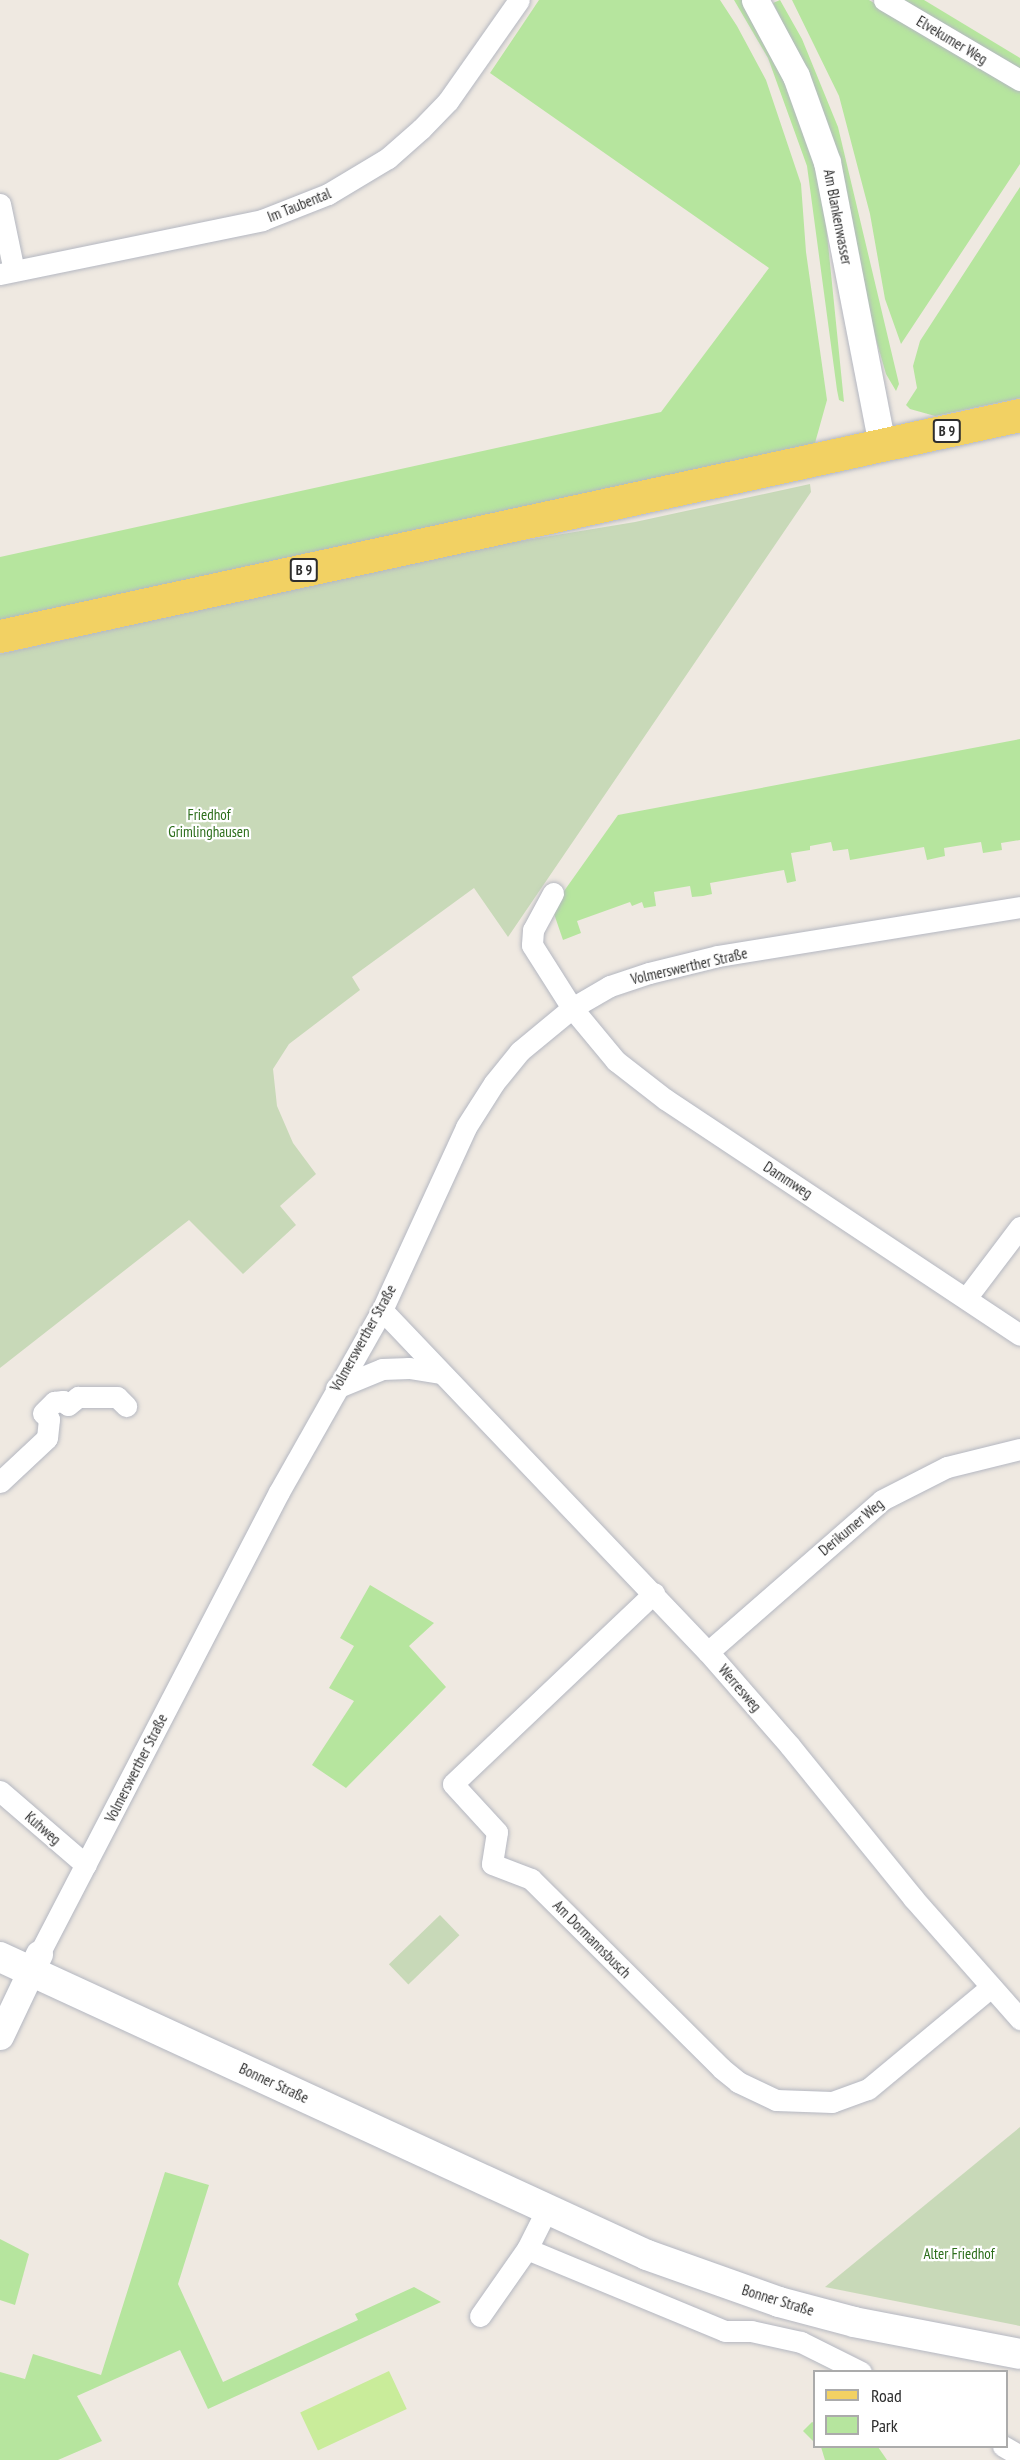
<!DOCTYPE html>
<meta charset="utf-8">
<style>
body{margin:0}
#map{position:relative;width:1020px;height:2460px;overflow:hidden;background:#efe9e1;font-family:"PT Sans Narrow",sans-serif}
div>[style]{position:absolute}
[style*='--x']{left:calc(var(--x)*1px);top:calc(var(--y)*1px);width:calc(var(--w)*1px);rotate:calc(var(--a)*1deg)}
.green>*{inset:0;background:#b6e59e}
.cemetery>*{inset:0;background:#c8d9b8;transform-origin:0 0}
.pitch>*{inset:0;background:#c9ec9a;transform-origin:0 0}
.roads{filter:drop-shadow(0 0 2px #b4b7c1) drop-shadow(0 0 2px #b4b7c1)}
.minor>*{height:21px;margin:-10.5px;padding:0 10.5px;transform-origin:10.5px;border-radius:10.5px;background:#fff}
.tertiary>*{height:27px;margin:-13.5px;padding:0 13.5px;transform-origin:13.5px;border-radius:13.5px;background:#fff}
.secondary>*{height:30px;margin:-15px;padding:0 15px;transform-origin:15px;border-radius:15px;background:#fff}
.primary>*{height:33px;margin:-16.5px;padding:0 16.5px;transform-origin:16.5px;border-radius:16.5px;background:#f2d163}
span{translate:-50% -50%;white-space:nowrap;text-align:center;line-height:1.15;-webkit-text-stroke:4.5px #fff;paint-order:stroke}
.shield-label span{padding:2px 4px;background:#fff;border:2px solid;border-radius:4px;-webkit-text-stroke-width:0}
.shield-label{font-size:14px;color:#2e2e2e;font-weight:700}
.street-label{font-size:15px;color:#2e2e2e}
.park-label{font-size:15px;color:#2c6e1b}
.legend{position:absolute;left:813px;top:2370px;width:195px;height:78px;box-sizing:border-box;background:#fff;border:2px solid #ababab;margin:0;padding:8px 10px;list-style:none;font-size:18px;color:#2e2e2e}
.legend li{display:flex;align-items:center;gap:12px;height:30px}
.legend b{width:30px;border:2px solid #ababab}
</style>
<div id="map">
<div class="green">
<i style="clip-path:polygon(539px 0,720px 0,737px 26px,766px 80px,801px 184px,806px 252px,827px 400px,815px 443px,0 622px,0 557px,661px 412px,769px 268px,490px 73px)"></i>
<i style="clip-path:polygon(734px 0,744px 0,766px 37px,806px 131px,824px 204px,844px 402px,839px 400px,837px 390px,807px 166px,768px 58px)"></i>
<i style="clip-path:polygon(780px 0,802px 39px,838px 127px,899px 384px,896px 391px,886px 374px,869px 315px,806px 70px,773px 3px)"></i>
<i style="clip-path:polygon(792px 0,869px 0,1020px 88px,1020px 164px,901px 344px,885px 299px,870px 214px,839px 96px)"></i>
<i style="clip-path:polygon(898px 0,924px 0,1020px 58px,1020px 73px)"></i>
<i style="clip-path:polygon(1020px 187px,1020px 398px,935px 416px,910px 409px,906px 405px,917px 388px,913px 366px,920px 341px)"></i>
<i style="clip-path:polygon(1020px 739px,1020px 840px,1001px 843px,1002px 850px,983px 853px,981px 842px,944px 848px,945px 856px,927px 860px,924px 847px,850px 860px,848px 849px,833px 851px,831px 842px,810px 846px,810px 850px,791px 853px,796px 881px,787px 883px,784px 870px,710px 883px,712px 894px,703px 896px,692px 897px,690px 886px,654px 892px,656px 906px,644px 908px,642px 902px,632px 906px,630px 902px,577px 921px,581px 933px,563px 940px,552px 908px,618px 815px)"></i>
<i style="clip-path:polygon(370px 1585px,434px 1623px,409px 1646px,446px 1687px,346px 1788px,312px 1765px,354px 1701px,329px 1688px,354px 1646px,340px 1638px)"></i>
<i style="clip-path:polygon(165px 2172px,209px 2185px,178px 2284px,223px 2382px,358px 2320px,355px 2314px,414px 2287px,441px 2302px,208px 2409px,180px 2350px,77px 2396px,102px 2441px,58px 2460px,0 2460px,0 2372px,25px 2379px,33px 2354px,101px 2375px)"></i>
<i style="clip-path:polygon(0 2239px,29px 2254px,15px 2305px,0 2300px)"></i>
<i style="clip-path:polygon(812px 2422px,814px 2423px,814px 2442px,803px 2431px)"></i>
<i style="clip-path:polygon(821px 2447px,878px 2447px,887px 2460px,825px 2460px)"></i>
</div>
<div class="cemetery">
<i style="clip-path:polygon(810px 484px,811px 492px,508px 937px,474px 888px,352px 977px,360px 990px,289px 1044px,273px 1069px,277px 1106px,293px 1143px,316px 1174px,280px 1206px,296px 1225px,243px 1274px,189px 1220px,0 1368px,0 654px,483px 547px,635px 522px)"></i>
<i style="left:440px;top:1915px;width:28px;height:71px;rotate:46deg"></i>
<i style="clip-path:polygon(1020px 2127px,1020px 2326px,825px 2287px)"></i>
</div>
<div class="pitch">
<i style="left:389px;top:2371px;width:42px;height:98px;rotate:65deg"></i>
</div>
<div class="roads">
<div class="minor">
<i style="--x:884;--y:0;--w:158;--a:30.5"></i>
<i style="--x:0;--y:204;--w:68;--a:78.2"></i>
<i style="--x:0;--y:274;--w:268;--a:-11.6"></i>
<i style="--x:262;--y:220;--w:71;--a:-21.5"></i>
<i style="--x:328;--y:194;--w:70;--a:-31"></i>
<i style="--x:388;--y:158;--w:44;--a:-41.3"></i>
<i style="--x:421;--y:129;--w:39;--a:-46"></i>
<i style="--x:448;--y:101;--w:123;--a:-54.9"></i>
<i style="--x:553;--y:893;--w:42;--a:118.4"></i>
<i style="--x:533;--y:930;--w:15;--a:94"></i>
<i style="--x:532;--y:945;--w:75;--a:57.6"></i>
<i style="--x:572;--y:1008;--w:69;--a:50.3"></i>
<i style="--x:616;--y:1061;--w:62;--a:37.8"></i>
<i style="--x:665;--y:1099;--w:426;--a:33.6"></i>
<i style="--x:967;--y:1297;--w:88;--a:-52.9"></i>
<i style="--x:382;--y:1310;--w:472;--a:46.4"></i>
<i style="--x:708;--y:1652;--w:125;--a:48.9"></i>
<i style="--x:790;--y:1746;--w:196;--a:51"></i>
<i style="--x:913;--y:1898;--w:162;--a:48.5"></i>
<i style="--x:336;--y:1388;--w:50;--a:-22.4"></i>
<i style="--x:382;--y:1369;--w:27;--a:-2"></i>
<i style="--x:409;--y:1368;--w:33;--a:9"></i>
<i style="--x:0;--y:1482;--w:64;--a:-43.1"></i>
<i style="--x:47;--y:1438;--w:19;--a:-84"></i>
<i style="--x:49;--y:1419;--w:8;--a:-135"></i>
<i style="--x:43;--y:1413;--w:16;--a:-45"></i>
<i style="--x:54;--y:1402;--w:9;--a:-6"></i>
<i style="--x:63;--y:1401;--w:6;--a:39"></i>
<i style="--x:68;--y:1405;--w:13;--a:-39"></i>
<i style="--x:78;--y:1397;--w:39;--a:0"></i>
<i style="--x:117;--y:1397;--w:13;--a:45"></i>
<i style="--x:654;--y:1593;--w:277;--a:136.5"></i>
<i style="--x:453;--y:1784;--w:65;--a:47.5"></i>
<i style="--x:497;--y:1832;--w:32;--a:99"></i>
<i style="--x:492;--y:1864;--w:42;--a:21"></i>
<i style="--x:531;--y:1879;--w:268;--a:44.8"></i>
<i style="--x:721;--y:2068;--w:22;--a:39"></i>
<i style="--x:738;--y:2082;--w:42;--a:25.3"></i>
<i style="--x:776;--y:2100;--w:56;--a:2"></i>
<i style="--x:832;--y:2102;--w:38;--a:-20"></i>
<i style="--x:868;--y:2089;--w:160;--a:-39.7"></i>
<i style="--x:708;--y:1652;--w:231;--a:-41.1"></i>
<i style="--x:882;--y:1500;--w:73;--a:-26.9"></i>
<i style="--x:947;--y:1467;--w:75;--a:-13.9"></i>
<i style="--x:0;--y:1791;--w:113;--a:40.7"></i>
<i style="--x:39;--y:1954;--w:521;--a:-62.55"></i>
<i style="--x:279;--y:1492;--w:209;--a:-60.5"></i>
<i style="--x:382;--y:1310;--w:201;--a:-65.3"></i>
<i style="--x:466;--y:1127;--w:52;--a:-57.5"></i>
<i style="--x:494;--y:1083;--w:41;--a:-50.9"></i>
<i style="--x:520;--y:1051;--w:67;--a:-39.6"></i>
<i style="--x:572;--y:1008;--w:44;--a:-30.1"></i>
<i style="--x:610;--y:986;--w:41;--a:-18.4"></i>
<i style="--x:649;--y:973;--w:71;--a:-13.8"></i>
<i style="--x:718;--y:956;--w:306;--a:-9.2"></i>
<i style="--x:527;--y:2249;--w:214;--a:22.5"></i>
<i style="--x:725;--y:2331;--w:26;--a:0"></i>
<i style="--x:751;--y:2331;--w:51;--a:12.4"></i>
<i style="--x:801;--y:2342;--w:67;--a:26.6"></i>
<i style="--x:480;--y:2316;--w:82;--a:-55"></i>
<i style="--x:527;--y:2249;--w:42;--a:-63.4"></i>
<i style="--x:1003;--y:2446;--w:20;--a:30"></i>
</div>
<div class="tertiary">
<i style="--x:755;--y:0;--w:86;--a:61.7"></i>
<i style="--x:796;--y:76;--w:91;--a:70.2"></i>
<i style="--x:827;--y:162;--w:289;--a:79"></i>
<i style="--x:0;--y:2036;--w:91;--a:-64.6"></i>
</div>
<div class="secondary">
<i style="--x:0;--y:1957;--w:712;--a:24.73"></i>
<i style="--x:647;--y:2255;--w:140;--a:19.6"></i>
<i style="--x:779;--y:2302;--w:78;--a:14.9"></i>
<i style="--x:854;--y:2322;--w:169;--a:10.9"></i>
</div>
<div class="primary">
<i style="--x:0;--y:636;--w:1044;--a:-12.23"></i>
</div>
</div>
<div class="shield-label">
<span style="left:947px;top:431px">B 9</span>
<span style="left:304px;top:570px">B 9</span>
</div>
<div class="street-label">
<span style="left:952px;top:40px;rotate:31deg">Elvekumer Weg</span>
<span style="left:299px;top:205px;rotate:-22deg">Im Taubental</span>
<span style="left:838px;top:217px;rotate:79deg">Am Blankenwasser</span>
<span style="left:689px;top:966px;rotate:-13deg">Volmerswerther Straße</span>
<span style="left:788px;top:1180px;rotate:33deg">Dammweg</span>
<span style="left:363px;top:1338px;rotate:-61deg">Volmerswerther Straße</span>
<span style="left:851px;top:1527px;rotate:-40deg">Derikumer Weg</span>
<span style="left:740px;top:1688px;rotate:49deg">Werresweg</span>
<span style="left:136px;top:1768px;rotate:-63deg">Volmerswerther Straße</span>
<span style="left:43px;top:1828px;rotate:41deg">Kuhweg</span>
<span style="left:592px;top:1939px;rotate:45deg">Am Dormannsbusch</span>
<span style="left:274px;top:2083px;rotate:25deg">Bonner Straße</span>
<span style="left:778px;top:2300px;rotate:17deg">Bonner Straße</span>
</div>
<div class="park-label">
<span style="left:209px;top:823px">Friedhof<br>Grimlinghausen</span>
<span style="left:959px;top:2254px">Alter Friedhof</span>
</div>
<ul class="legend">
<li><b style="height:8px;background:#f2d163"></b>Road</li>
<li><b style="height:16px;background:#b6e59e"></b>Park</li>
</ul>
</div>
